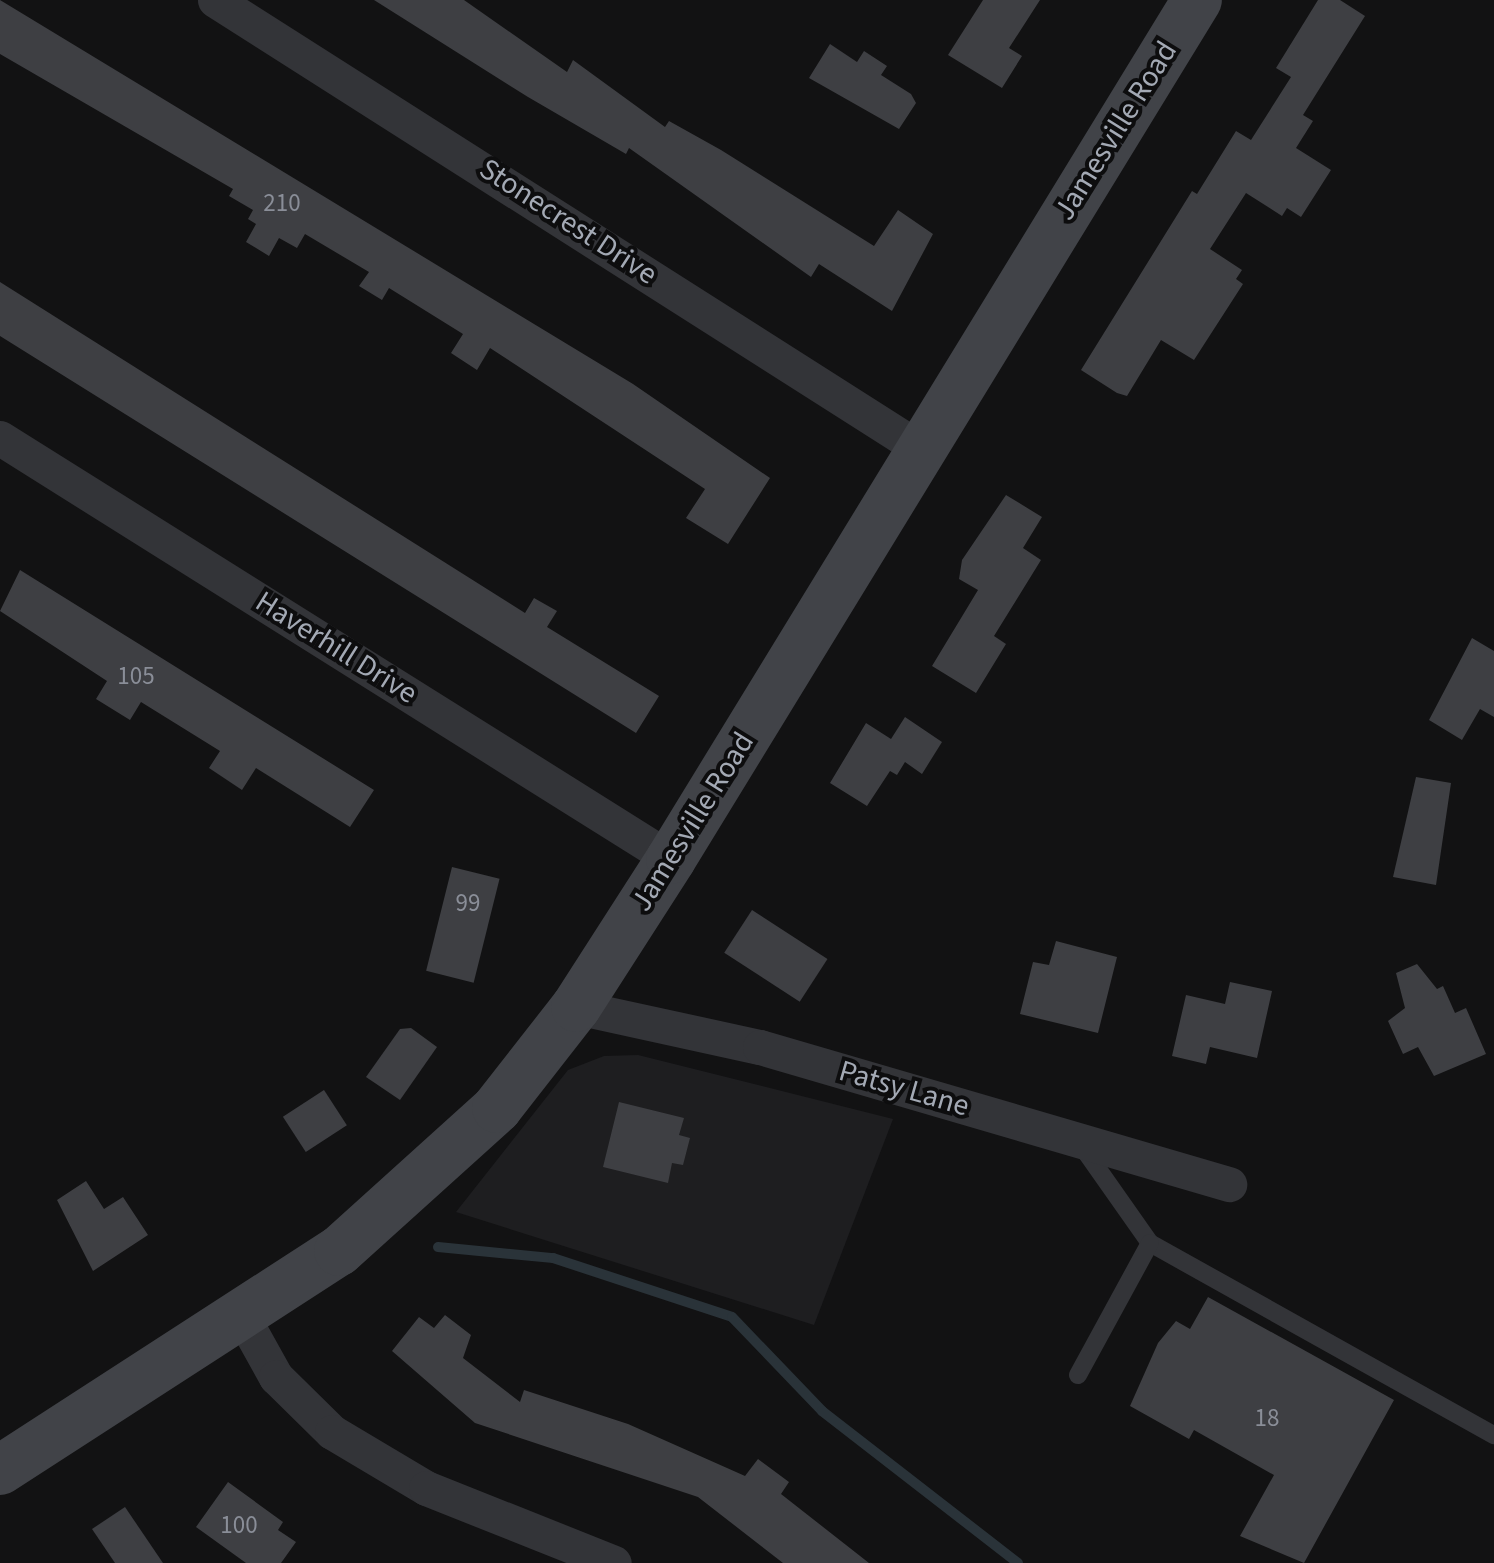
<!DOCTYPE html>
<style>
body{margin:0}
#map{position:relative;width:1494px;height:1563px;overflow:hidden;background:#121213;font-family:"Source Sans 3",sans-serif}
div>[style]{position:absolute}
[style*='--x']{left:calc(var(--x)*1px);top:calc(var(--y)*1px);width:calc(var(--w)*1px);rotate:calc(var(--a)*1deg)}
.built>*{inset:0;background:#1e1e20}
.stream>*{height:10px;margin:-5px;padding:0 5px;transform-origin:5px;border-radius:5px;background:#2a3339}
.building>*{inset:0;background:#3e3f43;transform-origin:0 0}
.lane>*{height:18px;margin:-9px;padding:0 9px;transform-origin:9px;border-radius:9px;background:#333438}
.street>*{height:35px;margin:-17.5px;padding:0 17.5px;transform-origin:17.5px;border-radius:17.5px;background:#333438}
.secondary>*{height:50px;margin:-25px;padding:0 25px;transform-origin:25px;border-radius:25px;background:#414348}
span{translate:-50% -50%;white-space:nowrap;text-align:center;line-height:1.15;-webkit-text-stroke:8px #0d0d0e;paint-order:stroke}
.number-label{font-size:25px;color:#8a8e98}
.number-label span{-webkit-text-stroke-width:0}
.street-label{font-size:30px;color:#a3a9b4}
</style>
<div id="map">
<div class="built">
<i style="clip-path:polygon(638px 1055px,893px 1119px,814px 1325px,456px 1212px,568px 1070px,604px 1056px)"></i>
</div>
<div class="stream">
<i style="--x:438;--y:1247;--w:116;--a:5.5"></i>
<i style="--x:553;--y:1258;--w:188;--a:18.2"></i>
<i style="--x:732;--y:1317;--w:130;--a:46.2"></i>
<i style="--x:822;--y:1411;--w:248;--a:37.8"></i>
</div>
<div class="building">
<i style="clip-path:polygon(0 0,633px 384px,770px 478px,728px 544px,686px 518px,705px 489px,490px 348px,477px 370px,451px 353px,463px 334px,389px 288px,382px 300px,359px 286px,369px 272px,305px 234px,297px 248px,279px 238px,269px 256px,246px 242px,256px 224px,248px 219px,253px 210px,229px 196px,233px 189px,0 54px)"></i>
<i style="clip-path:polygon(374px 0,464px 0,567px 72px,573px 60px,665px 127px,669px 121px,721px 150px,874px 246px,898px 210px,933px 234px,892px 311px,819px 264px,811px 277px,629px 148px,626px 154px,528px 97px)"></i>
<i style="clip-path:polygon(983px 0,1040px 0,1009px 48px,1022px 56px,1002px 88px,948px 55px)"></i>
<i style="clip-path:polygon(1318px 0,1340px 0,1365px 16px,1303px 115px,1313px 121px,1296px 148px,1331px 170px,1301px 217px,1287px 208px,1282px 216px,1246px 193px,1210px 249px,1242px 270px,1236px 279px,1243px 284px,1194px 360px,1161px 340px,1127px 396px,1117px 393px,1081px 370px,1192px 191px,1197px 194px,1236px 131px,1251px 140px,1291px 77px,1276px 68px)"></i>
<i style="clip-path:polygon(830px 44px,857px 62px,864px 51px,887px 66px,881px 75px,911px 94px,916px 103px,899px 129px,809px 78px)"></i>
<i style="clip-path:polygon(0 282px,525px 613px,534px 598px,557px 611px,547px 627px,659px 696px,636px 733px,0 336px)"></i>
<i style="clip-path:polygon(1006px 495px,1042px 517px,1023px 548px,1041px 560px,994px 636px,1006px 644px,976px 693px,932px 666px,978px 590px,959px 579px,962px 560px)"></i>
<i style="clip-path:polygon(20px 570px,374px 790px,350px 827px,256px 768px,242px 790px,209px 768px,220px 751px,141px 702px,130px 720px,96px 699px,107px 681px,0 611px)"></i>
<i style="clip-path:polygon(1472px 638px,1494px 651px,1494px 717px,1480px 709px,1462px 740px,1429px 720px)"></i>
<i style="clip-path:polygon(905px 717px,942px 742px,922px 774px,905px 762px,897px 775px,890px 771px,867px 806px,830px 783px,866px 723px,891px 739px)"></i>
<i style="clip-path:polygon(1416px 777px,1451px 783px,1436px 885px,1393px 877px)"></i>
<i style="left:452px;top:867px;width:49px;height:107px;rotate:14deg"></i>
<i style="left:752px;top:910px;width:90px;height:51px;rotate:33deg"></i>
<i style="clip-path:polygon(1056px 941px,1117px 957px,1098px 1033px,1020px 1014px,1033px 962px,1049px 965px)"></i>
<i style="clip-path:polygon(1417px 964px,1437px 989px,1443px 986px,1455px 1013px,1466px 1008px,1486px 1054px,1434px 1076px,1418px 1047px,1403px 1054px,1388px 1021px,1405px 1008px,1396px 973px)"></i>
<i style="clip-path:polygon(1230px 982px,1272px 991px,1257px 1058px,1210px 1047px,1206px 1064px,1172px 1056px,1186px 995px,1225px 1004px)"></i>
<i style="clip-path:polygon(411px 1028px,437px 1047px,400px 1100px,366px 1077px,400px 1029px)"></i>
<i style="left:324px;top:1090px;width:42px;height:49px;rotate:57deg"></i>
<i style="clip-path:polygon(619px 1102px,684px 1118px,679px 1135px,690px 1138px,683px 1165px,672px 1163px,668px 1183px,603px 1167px)"></i>
<i style="clip-path:polygon(86px 1181px,104px 1209px,123px 1197px,148px 1235px,93px 1271px,57px 1200px)"></i>
<i style="clip-path:polygon(1208px 1297px,1394px 1400px,1304px 1563px,1240px 1536px,1274px 1475px,1194px 1430px,1189px 1439px,1130px 1406px,1158px 1343px,1176px 1321px,1190px 1329px)"></i>
<i style="clip-path:polygon(445px 1315px,471px 1335px,463px 1358px,520px 1402px,524px 1390px,628px 1424px,745px 1476px,758px 1459px,789px 1482px,781px 1494px,869px 1563px,783px 1563px,698px 1497px,475px 1423px,392px 1351px,419px 1317px,434px 1328px)"></i>
<i style="clip-path:polygon(228px 1482px,283px 1522px,278px 1530px,296px 1542px,281px 1563px,246px 1563px,196px 1527px)"></i>
<i style="clip-path:polygon(125px 1507px,163px 1563px,115px 1563px,92px 1529px)"></i>
</div>
<div class="lane">
<i style="--x:1081;--y:1145;--w:120;--a:54.9"></i>
<i style="--x:1150;--y:1243;--w:394;--a:29.2"></i>
<i style="--x:1078;--y:1375;--w:150;--a:-61.4"></i>
</div>
<div class="street">
<i style="--x:215;--y:0;--w:834;--a:32.47"></i>
<i style="--x:0;--y:438;--w:792;--a:32.11"></i>
<i style="--x:576;--y:1007;--w:188;--a:12.3"></i>
<i style="--x:760;--y:1047;--w:489;--a:16.3"></i>
<i style="--x:242;--y:1316;--w:70;--a:60.9"></i>
<i style="--x:276;--y:1377;--w:78;--a:44.5"></i>
<i style="--x:332;--y:1432;--w:109;--a:30.8"></i>
<i style="--x:426;--y:1488;--w:202;--a:21.7"></i>
</div>
<div class="secondary">
<i style="--x:0;--y:1470;--w:404;--a:-32.9"></i>
<i style="--x:339;--y:1251;--w:213;--a:-42.1"></i>
<i style="--x:497;--y:1108;--w:128;--a:-52"></i>
<i style="--x:576;--y:1007;--w:176;--a:-57.3"></i>
<i style="--x:671;--y:859;--w:1007;--a:-58.52"></i>
</div>
<div class="number-label">
<span style="left:282px;top:203px">210</span>
<span style="left:136px;top:676px">105</span>
<span style="left:468px;top:903px">99</span>
<span style="left:1267px;top:1418px">18</span>
<span style="left:239px;top:1525px">100</span>
</div>
<div class="street-label">
<span style="left:1116px;top:131px;rotate:-58deg">Jamesville Road</span>
<span style="left:568px;top:222px;rotate:33deg">Stonecrest Drive</span>
<span style="left:336px;top:648px;rotate:32deg">Haverhill Drive</span>
<span style="left:693px;top:822px;rotate:-58deg">Jamesville Road</span>
<span style="left:904px;top:1089px;rotate:16deg">Patsy Lane</span>
</div>
</div>
